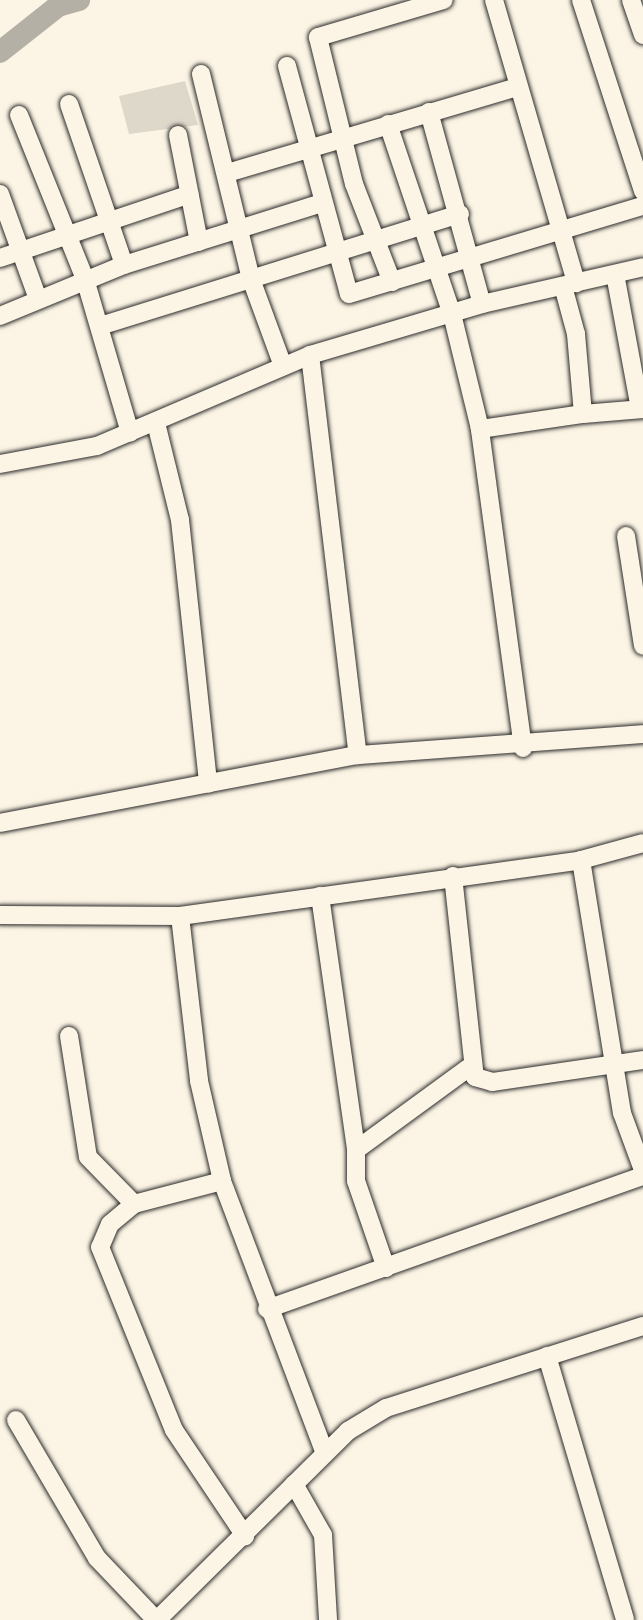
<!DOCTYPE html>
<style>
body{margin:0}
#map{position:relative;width:643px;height:1620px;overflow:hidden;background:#fcf5e5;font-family:Dekko,sans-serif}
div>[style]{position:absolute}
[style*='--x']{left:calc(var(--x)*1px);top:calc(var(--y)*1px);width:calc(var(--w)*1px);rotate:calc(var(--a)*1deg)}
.green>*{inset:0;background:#ded8ca}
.river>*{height:22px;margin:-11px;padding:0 11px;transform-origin:11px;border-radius:11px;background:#b4b0a5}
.roads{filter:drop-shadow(0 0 2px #2b2b2b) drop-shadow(0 0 2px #2b2b2b)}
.minor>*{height:18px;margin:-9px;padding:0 9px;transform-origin:9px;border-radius:9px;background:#fcf5e5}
span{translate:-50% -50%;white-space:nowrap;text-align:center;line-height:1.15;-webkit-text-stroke:6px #fcf5e5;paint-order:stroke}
</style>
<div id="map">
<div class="green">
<i style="clip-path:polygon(185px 81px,198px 125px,129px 134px,119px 96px)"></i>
</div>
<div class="river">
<i style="--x:0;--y:52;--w:74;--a:-38.4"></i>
<i style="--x:58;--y:6;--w:22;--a:-16"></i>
</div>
<div class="roads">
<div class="minor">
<i style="--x:494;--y:0;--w:295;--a:73.8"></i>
<i style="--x:581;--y:0;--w:201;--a:72"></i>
<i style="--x:631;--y:0;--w:37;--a:71"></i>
<i style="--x:287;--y:66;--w:236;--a:74.8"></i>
<i style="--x:349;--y:294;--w:307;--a:-16.7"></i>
<i style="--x:201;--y:74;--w:211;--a:76.3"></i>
<i style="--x:251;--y:279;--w:93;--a:69.8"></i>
<i style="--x:69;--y:104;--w:170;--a:71.1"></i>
<i style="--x:429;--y:112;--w:199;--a:74.6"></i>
<i style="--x:19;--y:115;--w:177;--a:68.1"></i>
<i style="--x:85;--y:279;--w:160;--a:73.7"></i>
<i style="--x:388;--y:124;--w:200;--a:71.4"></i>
<i style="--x:452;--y:314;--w:118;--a:76.3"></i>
<i style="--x:178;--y:135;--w:109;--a:78.9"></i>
<i style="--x:227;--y:173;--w:303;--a:-16.5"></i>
<i style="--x:0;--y:194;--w:112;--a:70.1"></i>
<i style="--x:0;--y:258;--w:200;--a:-18.6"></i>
<i style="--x:615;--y:274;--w:137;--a:79.5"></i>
<i style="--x:392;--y:282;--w:105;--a:-111.2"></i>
<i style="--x:354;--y:184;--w:151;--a:-103.8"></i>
<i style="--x:318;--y:37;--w:131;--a:-16.4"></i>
<i style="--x:563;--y:286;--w:50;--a:74.8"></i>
<i style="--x:576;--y:334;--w:80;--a:85"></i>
<i style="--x:583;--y:414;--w:60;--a:-4.8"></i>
<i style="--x:0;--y:316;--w:134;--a:-22.4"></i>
<i style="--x:124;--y:265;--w:207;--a:-17.4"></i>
<i style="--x:100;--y:326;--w:377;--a:-17.3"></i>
<i style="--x:310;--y:355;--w:403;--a:83.2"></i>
<i style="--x:156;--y:423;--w:100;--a:76.1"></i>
<i style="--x:180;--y:520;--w:265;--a:83.9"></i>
<i style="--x:0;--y:464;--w:99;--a:-10.5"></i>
<i style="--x:97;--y:446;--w:232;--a:-23.1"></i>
<i style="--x:310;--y:355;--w:179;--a:-16.5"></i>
<i style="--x:482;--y:304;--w:165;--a:-12.9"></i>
<i style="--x:626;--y:536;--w:111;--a:81.2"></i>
<i style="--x:523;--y:748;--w:322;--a:-97.7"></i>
<i style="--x:480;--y:429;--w:104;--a:-8.3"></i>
<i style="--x:0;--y:823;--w:364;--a:-10.8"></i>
<i style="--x:358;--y:755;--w:286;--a:-4.2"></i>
<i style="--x:581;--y:860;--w:256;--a:80.8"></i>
<i style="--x:622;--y:1113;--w:61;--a:69.8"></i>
<i style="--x:453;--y:876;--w:202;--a:83.8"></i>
<i style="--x:475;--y:1077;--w:18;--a:16"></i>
<i style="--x:492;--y:1082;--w:153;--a:-8.3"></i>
<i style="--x:320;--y:896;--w:257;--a:81.9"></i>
<i style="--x:0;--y:915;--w:180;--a:0.3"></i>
<i style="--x:180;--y:916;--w:405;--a:-7.9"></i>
<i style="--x:581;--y:860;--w:64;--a:-15.3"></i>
<i style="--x:180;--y:916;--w:166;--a:83.4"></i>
<i style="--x:199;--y:1081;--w:103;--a:77"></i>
<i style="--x:222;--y:1181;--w:289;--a:69.3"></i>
<i style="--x:69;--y:1036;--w:122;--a:81.1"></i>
<i style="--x:88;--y:1157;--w:66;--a:45.6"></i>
<i style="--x:222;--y:1181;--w:91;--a:165.4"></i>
<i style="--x:134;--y:1204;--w:31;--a:140"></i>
<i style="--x:110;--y:1224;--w:25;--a:113"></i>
<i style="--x:100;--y:1247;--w:197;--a:68"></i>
<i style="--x:174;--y:1430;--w:128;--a:56.2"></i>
<i style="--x:386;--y:1268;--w:92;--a:-109"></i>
<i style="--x:356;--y:1181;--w:31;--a:-90"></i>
<i style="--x:356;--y:1150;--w:139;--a:-36.2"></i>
<i style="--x:267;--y:1309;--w:399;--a:-19.5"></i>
<i style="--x:547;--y:1356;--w:275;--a:73.5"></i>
<i style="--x:16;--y:1420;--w:160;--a:59.6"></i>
<i style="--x:97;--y:1558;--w:86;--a:46.4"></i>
<i style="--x:294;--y:1484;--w:59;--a:60.4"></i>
<i style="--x:323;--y:1535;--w:85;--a:86.6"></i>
<i style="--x:157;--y:1620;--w:269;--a:-44.7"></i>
<i style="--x:348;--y:1431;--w:44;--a:-31.2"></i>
<i style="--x:386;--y:1408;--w:270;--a:-17.7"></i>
</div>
</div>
</div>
